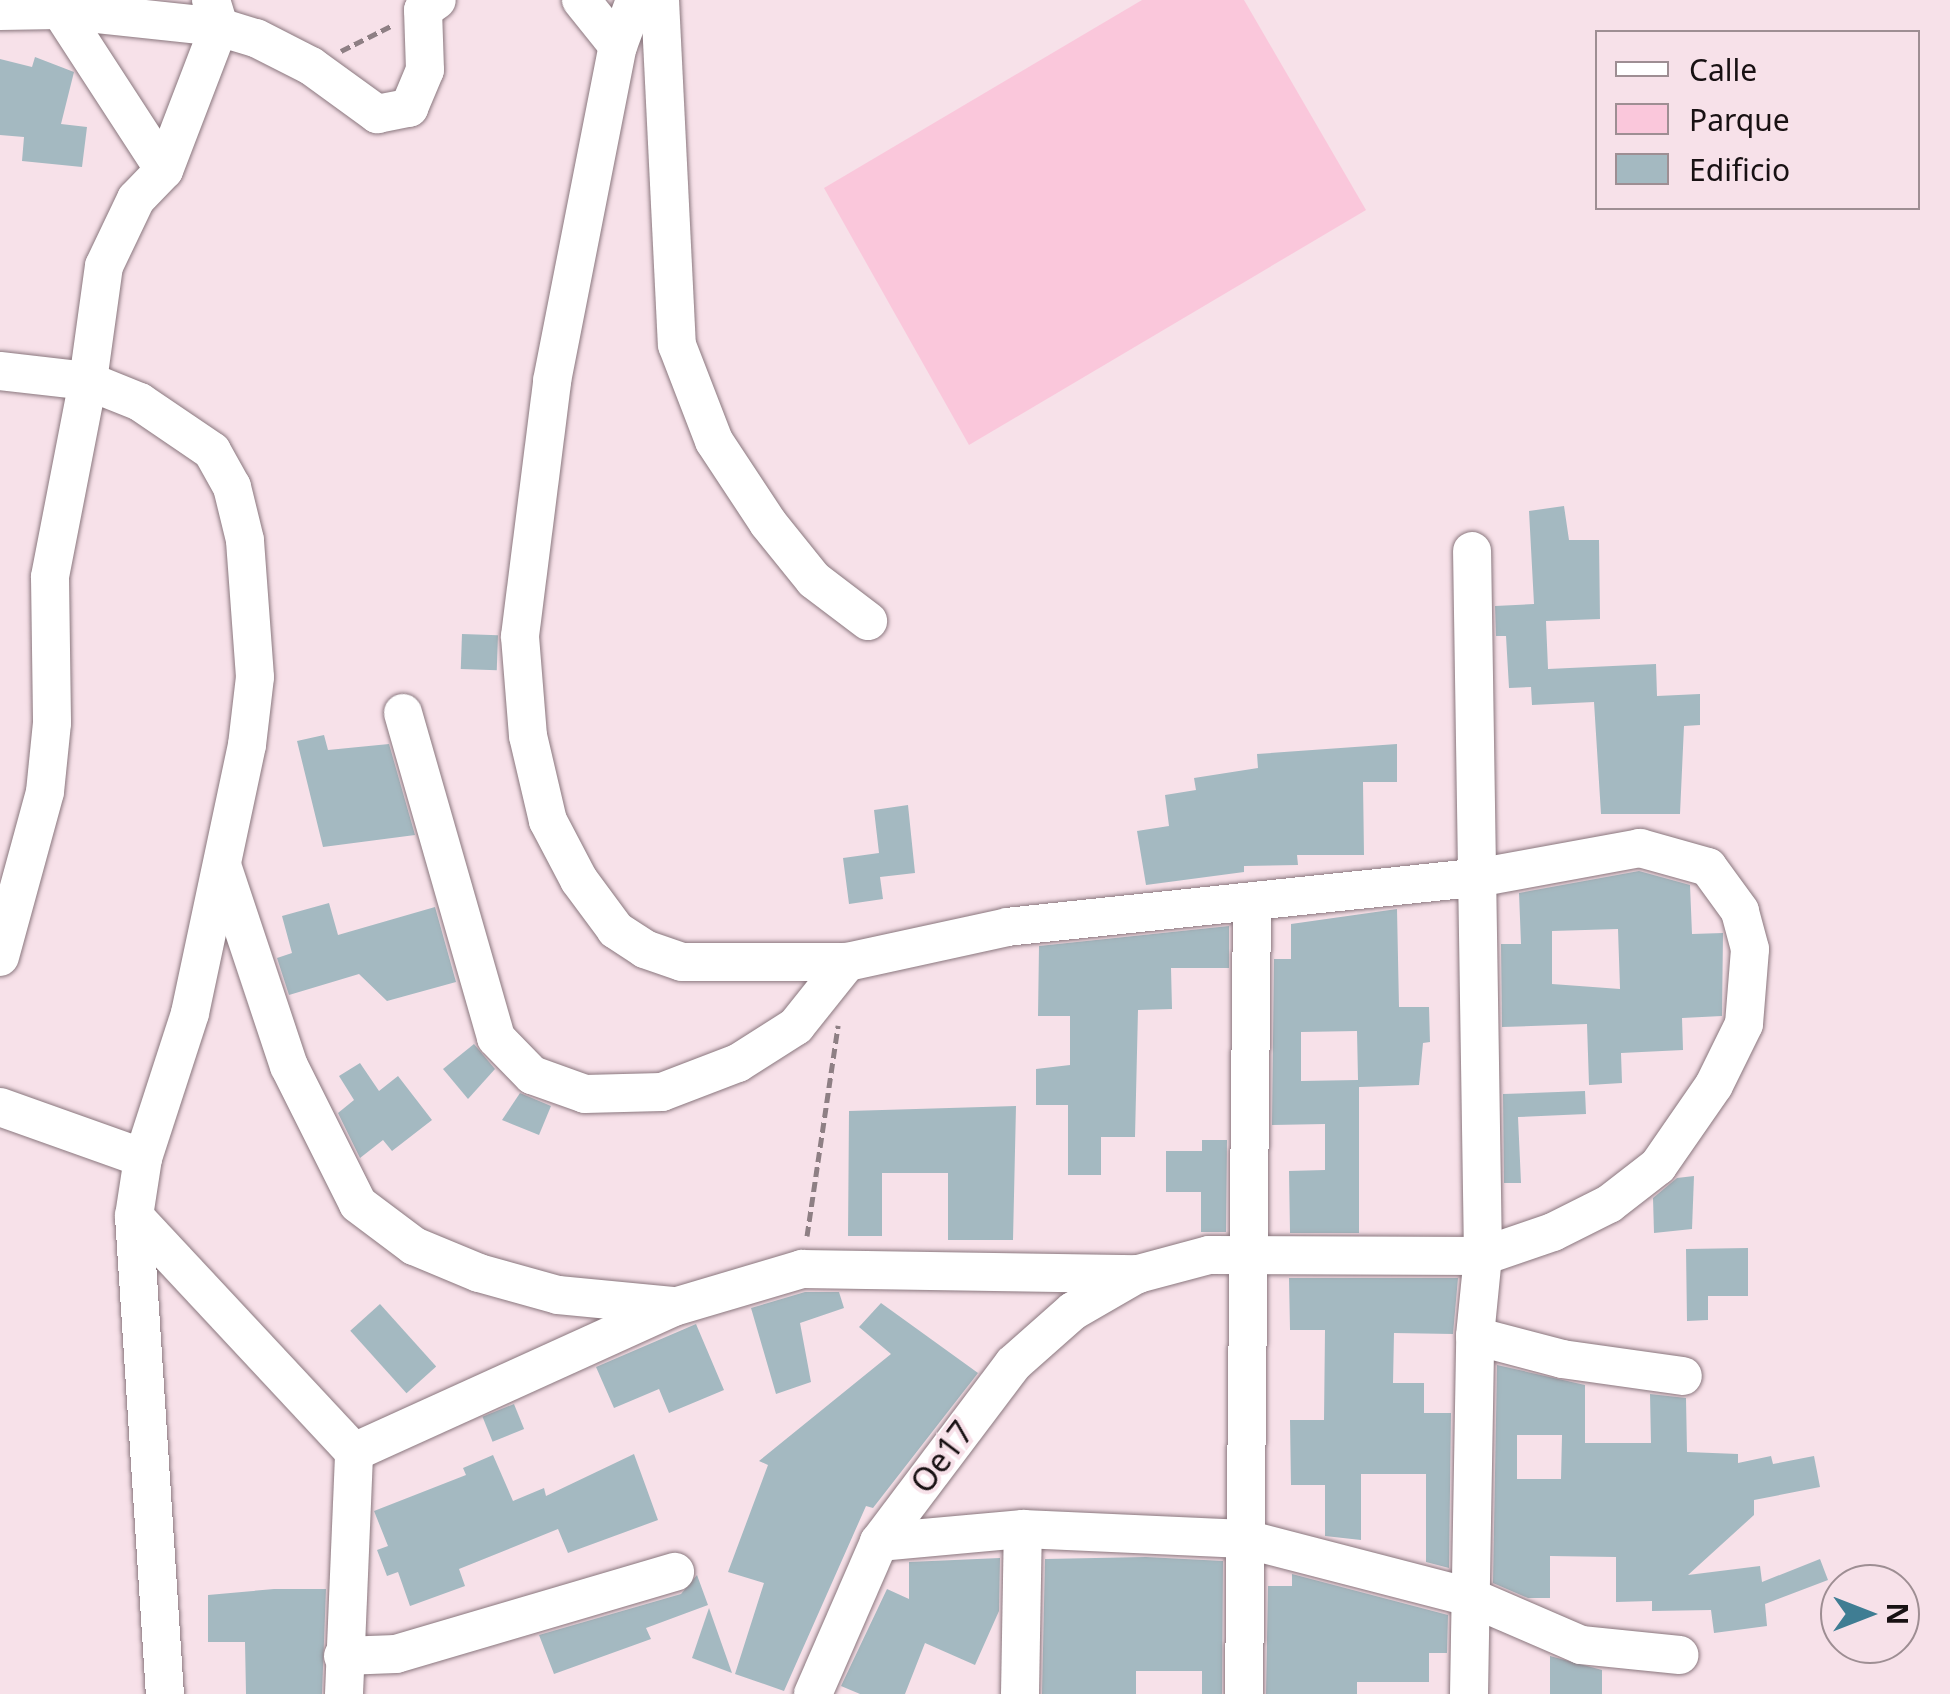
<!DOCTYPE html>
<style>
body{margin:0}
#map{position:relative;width:1950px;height:1694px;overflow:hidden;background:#f7e1e9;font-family:"Noto Sans",sans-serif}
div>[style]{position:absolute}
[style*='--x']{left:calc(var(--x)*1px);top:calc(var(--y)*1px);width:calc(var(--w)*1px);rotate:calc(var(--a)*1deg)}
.green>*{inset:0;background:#fac7db}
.building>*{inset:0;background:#a4b9c1;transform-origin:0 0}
.path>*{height:5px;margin-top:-2.5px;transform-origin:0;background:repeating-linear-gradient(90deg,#8e7f84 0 10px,transparent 0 15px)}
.roads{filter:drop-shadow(0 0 2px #8a777e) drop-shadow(0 0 2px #8a777e)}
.minor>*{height:38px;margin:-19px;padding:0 19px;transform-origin:19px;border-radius:19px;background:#fff}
span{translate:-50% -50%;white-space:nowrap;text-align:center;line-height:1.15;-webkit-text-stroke:8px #f7e1e9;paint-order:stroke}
.street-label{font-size:32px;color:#181113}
.legend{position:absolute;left:1595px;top:30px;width:325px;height:180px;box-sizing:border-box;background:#f7e1e9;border:2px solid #9e8e93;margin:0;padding:12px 18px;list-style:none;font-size:30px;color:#181113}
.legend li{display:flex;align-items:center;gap:20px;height:50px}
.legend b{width:50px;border:2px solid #9e8e93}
.north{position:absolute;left:1820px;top:1564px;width:100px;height:100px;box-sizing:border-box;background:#f7e1e9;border:2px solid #9e8e93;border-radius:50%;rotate:90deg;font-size:28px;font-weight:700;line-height:40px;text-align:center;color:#181113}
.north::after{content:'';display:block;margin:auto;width:35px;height:45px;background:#3f7d93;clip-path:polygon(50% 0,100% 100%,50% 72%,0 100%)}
</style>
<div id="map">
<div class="green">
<i style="clip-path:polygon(1142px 0,1244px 0,1366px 210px,969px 445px,824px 188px)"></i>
</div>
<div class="building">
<i style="clip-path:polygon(35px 57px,74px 72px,61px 124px,87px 127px,82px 167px,22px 161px,24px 137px,0 135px,0 59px,32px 67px)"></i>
<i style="clip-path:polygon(1564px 506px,1569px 540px,1599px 540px,1600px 619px,1546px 621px,1548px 669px,1656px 664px,1657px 696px,1700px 694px,1700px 725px,1684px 726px,1680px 814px,1601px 814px,1594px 702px,1532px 705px,1531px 687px,1509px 688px,1506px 636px,1496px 636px,1495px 606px,1534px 604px,1529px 511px)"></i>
<i style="left:462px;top:634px;width:36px;height:35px;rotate:2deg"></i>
<i style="clip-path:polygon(324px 735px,328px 750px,389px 744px,415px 835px,323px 847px,297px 741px)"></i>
<i style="clip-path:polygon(1397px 744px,1397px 782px,1363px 782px,1364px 855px,1297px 855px,1298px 865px,1244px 866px,1244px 872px,1146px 885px,1137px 831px,1169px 826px,1165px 795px,1196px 790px,1194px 778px,1258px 768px,1257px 754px)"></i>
<i style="clip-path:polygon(908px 805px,915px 873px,880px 877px,883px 899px,849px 904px,843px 858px,879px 853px,874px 810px)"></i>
<i style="clip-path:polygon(evenodd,1639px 871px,1690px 885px,1692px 934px,1723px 933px,1722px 1016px,1682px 1018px,1683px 1050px,1621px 1053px,1622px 1083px,1589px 1085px,1587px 1024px,1502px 1027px,1501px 944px,1521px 944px,1519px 893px,1639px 871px,1618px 929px,1620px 989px,1552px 984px,1552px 931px,1618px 929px)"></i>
<i style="clip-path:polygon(329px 903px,338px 935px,435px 907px,456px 982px,387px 1001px,359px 974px,289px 995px,277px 958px,292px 953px,282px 916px)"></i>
<i style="clip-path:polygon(evenodd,1397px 909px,1399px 1007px,1429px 1007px,1430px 1042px,1423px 1043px,1419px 1085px,1359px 1087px,1359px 1233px,1290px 1233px,1289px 1171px,1325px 1170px,1325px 1124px,1272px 1125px,1274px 959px,1291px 959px,1291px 924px,1397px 909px,1357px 1031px,1358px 1080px,1301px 1081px,1301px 1032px,1357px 1031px)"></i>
<i style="clip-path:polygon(1229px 926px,1229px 968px,1171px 968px,1172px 1009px,1138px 1010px,1135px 1137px,1101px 1137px,1101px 1175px,1068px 1175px,1068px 1105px,1036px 1105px,1036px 1069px,1070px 1065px,1070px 1016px,1038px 1016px,1039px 946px)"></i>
<i style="clip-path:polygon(474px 1044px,495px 1069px,468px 1099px,443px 1069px)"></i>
<i style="clip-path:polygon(360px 1063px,379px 1091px,398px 1076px,432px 1120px,392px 1151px,383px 1140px,360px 1158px,338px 1113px,354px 1100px,339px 1076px)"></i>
<i style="clip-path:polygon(1585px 1091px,1586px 1114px,1518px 1117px,1521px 1183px,1504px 1183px,1503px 1094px)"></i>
<i style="clip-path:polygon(520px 1093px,551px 1106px,539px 1135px,502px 1120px)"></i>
<i style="clip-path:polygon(1016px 1106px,1013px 1240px,948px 1240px,948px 1173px,882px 1173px,882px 1236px,848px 1236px,849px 1111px)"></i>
<i style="clip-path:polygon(1202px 1140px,1227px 1140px,1226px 1232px,1201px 1232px,1201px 1192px,1166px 1192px,1166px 1151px,1202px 1151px)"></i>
<i style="clip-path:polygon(1694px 1176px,1692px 1229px,1654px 1233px,1653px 1198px,1677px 1178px)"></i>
<i style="clip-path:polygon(1748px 1248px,1748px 1296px,1708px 1296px,1708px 1320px,1687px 1321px,1686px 1249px)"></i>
<i style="clip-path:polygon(1289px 1278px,1458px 1278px,1453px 1334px,1394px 1333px,1393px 1383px,1424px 1383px,1424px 1413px,1451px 1413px,1449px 1568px,1426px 1562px,1426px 1474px,1361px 1474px,1361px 1540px,1325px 1536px,1325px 1485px,1291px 1485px,1290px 1420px,1324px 1420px,1325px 1330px,1290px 1330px)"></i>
<i style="clip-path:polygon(805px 1292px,839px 1292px,844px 1308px,800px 1323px,811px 1382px,776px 1394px,751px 1308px)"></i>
<i style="clip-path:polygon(881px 1303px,978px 1373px,873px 1508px,866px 1506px,784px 1691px,735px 1674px,764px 1583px,728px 1572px,768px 1465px,759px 1461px,891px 1354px,859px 1327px)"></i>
<i style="left:380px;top:1304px;width:84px;height:40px;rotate:48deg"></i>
<i style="clip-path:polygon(696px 1324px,724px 1390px,669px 1413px,659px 1389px,614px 1408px,596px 1367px)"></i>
<i style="clip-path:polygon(evenodd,1497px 1365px,1585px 1385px,1585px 1443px,1651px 1443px,1650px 1394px,1686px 1398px,1687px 1452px,1738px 1454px,1738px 1463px,1771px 1456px,1773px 1464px,1814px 1456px,1820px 1487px,1754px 1500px,1754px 1515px,1688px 1575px,1760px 1566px,1762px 1582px,1820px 1559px,1828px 1580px,1765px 1604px,1767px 1626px,1714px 1633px,1711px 1610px,1652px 1611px,1652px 1601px,1616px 1602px,1616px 1557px,1550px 1556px,1550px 1598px,1528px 1598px,1493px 1583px,1497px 1365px,1517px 1435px,1562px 1435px,1561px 1479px,1517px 1479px,1517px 1435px)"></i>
<i style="left:514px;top:1404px;width:27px;height:34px;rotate:68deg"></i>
<i style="clip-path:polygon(634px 1454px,658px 1520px,568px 1553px,558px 1529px,459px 1569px,465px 1586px,410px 1606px,398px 1572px,387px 1576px,377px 1550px,388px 1546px,374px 1511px,466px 1475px,463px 1468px,493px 1455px,513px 1501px,544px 1488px,546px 1496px)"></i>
<i style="clip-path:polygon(1146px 1557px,1223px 1561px,1222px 1694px,1202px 1694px,1202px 1671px,1136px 1671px,1136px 1694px,1042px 1694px,1045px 1559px)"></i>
<i style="clip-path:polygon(1000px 1558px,999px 1611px,975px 1665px,925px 1643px,905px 1694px,860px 1694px,841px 1686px,887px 1589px,909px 1599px,909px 1562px)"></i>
<i style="clip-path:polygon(1292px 1574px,1448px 1615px,1447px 1653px,1429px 1653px,1429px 1682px,1357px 1682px,1357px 1694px,1266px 1694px,1268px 1586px,1292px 1586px)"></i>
<i style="clip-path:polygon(697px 1575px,708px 1605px,646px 1628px,651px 1639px,554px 1674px,539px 1635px,681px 1594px)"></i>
<i style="clip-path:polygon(274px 1589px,326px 1589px,322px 1694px,246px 1694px,245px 1642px,208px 1642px,208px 1595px)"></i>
<i style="clip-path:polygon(709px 1608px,732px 1673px,692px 1658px)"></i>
<i style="clip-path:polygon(1550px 1656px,1602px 1670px,1602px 1694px,1550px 1694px)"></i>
</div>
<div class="path">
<i style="--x:341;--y:51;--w:58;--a:-26.6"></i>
<i style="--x:807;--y:1236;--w:213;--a:-81.6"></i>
</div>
<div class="roads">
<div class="minor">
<i style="--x:211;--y:0;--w:28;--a:73"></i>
<i style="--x:219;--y:27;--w:153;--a:111"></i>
<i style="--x:164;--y:170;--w:191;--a:-123"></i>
<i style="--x:60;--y:10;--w:160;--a:6.1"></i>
<i style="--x:219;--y:27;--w:39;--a:17"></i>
<i style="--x:256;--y:38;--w:62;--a:27"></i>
<i style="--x:311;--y:66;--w:82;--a:36"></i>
<i style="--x:377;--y:114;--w:33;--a:-11"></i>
<i style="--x:409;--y:108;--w:41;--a:-67.2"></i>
<i style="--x:425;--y:70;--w:60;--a:-91.9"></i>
<i style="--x:423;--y:10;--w:17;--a:-36"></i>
<i style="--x:581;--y:0;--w:59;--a:51.2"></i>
<i style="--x:660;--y:0;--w:345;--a:87.2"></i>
<i style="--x:677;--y:345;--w:103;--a:68.9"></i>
<i style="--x:714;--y:441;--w:98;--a:56.6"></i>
<i style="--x:768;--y:523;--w:73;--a:51.1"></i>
<i style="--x:814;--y:580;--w:68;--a:37.2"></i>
<i style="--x:0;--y:11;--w:60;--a:-1"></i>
<i style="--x:0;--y:371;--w:89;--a:6.5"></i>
<i style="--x:88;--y:381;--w:200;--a:101"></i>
<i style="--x:50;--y:577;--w:146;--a:89.2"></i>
<i style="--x:52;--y:723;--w:69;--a:95.8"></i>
<i style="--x:45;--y:792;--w:171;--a:105.3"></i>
<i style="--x:403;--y:713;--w:338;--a:74"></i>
<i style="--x:496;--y:1038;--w:52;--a:45.8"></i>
<i style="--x:532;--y:1075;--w:56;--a:19.7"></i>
<i style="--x:585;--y:1094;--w:77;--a:-1.5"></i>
<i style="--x:662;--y:1092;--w:81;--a:-20.9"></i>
<i style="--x:738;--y:1063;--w:69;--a:-32.5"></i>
<i style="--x:796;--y:1026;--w:82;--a:-51.4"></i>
<i style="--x:223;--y:868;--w:209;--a:71.6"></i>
<i style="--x:289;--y:1066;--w:154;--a:63.4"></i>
<i style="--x:358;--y:1204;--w:70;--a:36.9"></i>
<i style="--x:414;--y:1246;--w:70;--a:22.6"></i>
<i style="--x:479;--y:1273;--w:82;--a:15.6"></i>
<i style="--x:558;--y:1295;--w:115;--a:5.5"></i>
<i style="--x:0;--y:1107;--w:152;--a:19.6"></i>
<i style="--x:143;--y:1158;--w:59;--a:98.8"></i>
<i style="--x:134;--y:1216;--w:479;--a:86.3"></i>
<i style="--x:143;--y:1158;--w:152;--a:-72"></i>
<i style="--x:190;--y:1013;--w:274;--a:-78"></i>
<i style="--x:247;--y:745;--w:68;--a:-83.3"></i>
<i style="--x:255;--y:677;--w:137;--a:-94.2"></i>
<i style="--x:245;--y:540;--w:55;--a:-103.8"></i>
<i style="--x:232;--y:487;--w:41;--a:-119.1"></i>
<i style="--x:212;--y:451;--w:87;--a:-145.8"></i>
<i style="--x:140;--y:402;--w:56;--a:-158"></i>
<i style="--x:88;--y:381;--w:116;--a:-82.1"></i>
<i style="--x:104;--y:266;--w:74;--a:-64.5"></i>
<i style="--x:136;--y:199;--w:40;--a:-46"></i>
<i style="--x:134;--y:1216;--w:323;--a:47"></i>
<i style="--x:1475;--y:1336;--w:90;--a:14.8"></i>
<i style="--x:1562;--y:1359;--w:122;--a:8"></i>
<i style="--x:879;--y:1542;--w:145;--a:-5.2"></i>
<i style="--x:1023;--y:1529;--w:222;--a:2.6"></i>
<i style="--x:1245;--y:1539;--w:232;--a:14.5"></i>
<i style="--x:1470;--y:1597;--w:121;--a:23.4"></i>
<i style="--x:1581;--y:1645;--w:99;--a:5.8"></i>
<i style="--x:343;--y:1656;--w:53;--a:-2.2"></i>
<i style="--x:396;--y:1654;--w:291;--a:-16.4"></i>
<i style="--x:344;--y:1694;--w:242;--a:-87.6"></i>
<i style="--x:354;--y:1452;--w:351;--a:-24.4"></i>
<i style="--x:674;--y:1307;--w:134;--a:-16.5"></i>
<i style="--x:802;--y:1269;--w:336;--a:0.9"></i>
<i style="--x:1138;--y:1274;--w:73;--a:-15"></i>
<i style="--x:1209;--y:1255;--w:274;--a:0.2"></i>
<i style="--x:1483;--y:1256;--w:74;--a:-18.9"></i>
<i style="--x:1553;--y:1232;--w:63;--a:-26.6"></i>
<i style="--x:1609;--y:1204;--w:62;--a:-37.8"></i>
<i style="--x:1658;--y:1166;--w:98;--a:-55.3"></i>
<i style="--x:1714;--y:1085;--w:68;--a:-63.8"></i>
<i style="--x:1744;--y:1024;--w:75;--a:-85.4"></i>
<i style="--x:1750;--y:949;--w:39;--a:-105"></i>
<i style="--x:1740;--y:911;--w:54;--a:-126"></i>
<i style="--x:1708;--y:867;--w:71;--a:-164.4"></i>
<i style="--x:1640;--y:848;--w:161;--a:169.6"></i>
<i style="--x:1482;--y:877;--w:477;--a:174"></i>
<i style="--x:1008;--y:927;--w:165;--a:167.7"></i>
<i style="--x:847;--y:962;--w:165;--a:180"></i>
<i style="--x:682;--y:962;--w:39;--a:-161"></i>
<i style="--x:645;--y:949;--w:35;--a:-147"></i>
<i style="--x:616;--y:930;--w:62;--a:-126.5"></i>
<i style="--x:579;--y:880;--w:67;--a:-117.7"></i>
<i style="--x:548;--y:821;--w:87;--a:-103.2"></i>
<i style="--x:528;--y:736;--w:100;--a:-94.6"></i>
<i style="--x:520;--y:636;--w:257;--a:-82.8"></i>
<i style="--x:552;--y:381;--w:341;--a:-78.9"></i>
<i style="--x:618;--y:46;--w:49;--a:-69.7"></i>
<i style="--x:813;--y:1694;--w:166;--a:-66.5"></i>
<i style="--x:879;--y:1542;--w:223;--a:-53"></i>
<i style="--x:1013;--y:1364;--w:80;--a:-41.5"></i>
<i style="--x:1073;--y:1311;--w:74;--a:-30"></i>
<i style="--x:1020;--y:1694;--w:165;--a:-89"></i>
<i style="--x:1244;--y:1694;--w:790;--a:-89.42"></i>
<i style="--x:1469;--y:1694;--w:358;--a:-89"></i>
<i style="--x:1475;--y:1336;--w:80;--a:-84.3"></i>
<i style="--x:1483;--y:1256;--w:705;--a:-90.89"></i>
</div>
</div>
<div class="street-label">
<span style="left:942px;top:1457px;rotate:-53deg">Oe17</span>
</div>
<ul class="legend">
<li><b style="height:12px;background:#fff"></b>Calle</li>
<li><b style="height:28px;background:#fac7db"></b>Parque</li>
<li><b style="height:28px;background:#a4b9c1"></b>Edificio</li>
</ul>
<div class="north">N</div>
</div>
